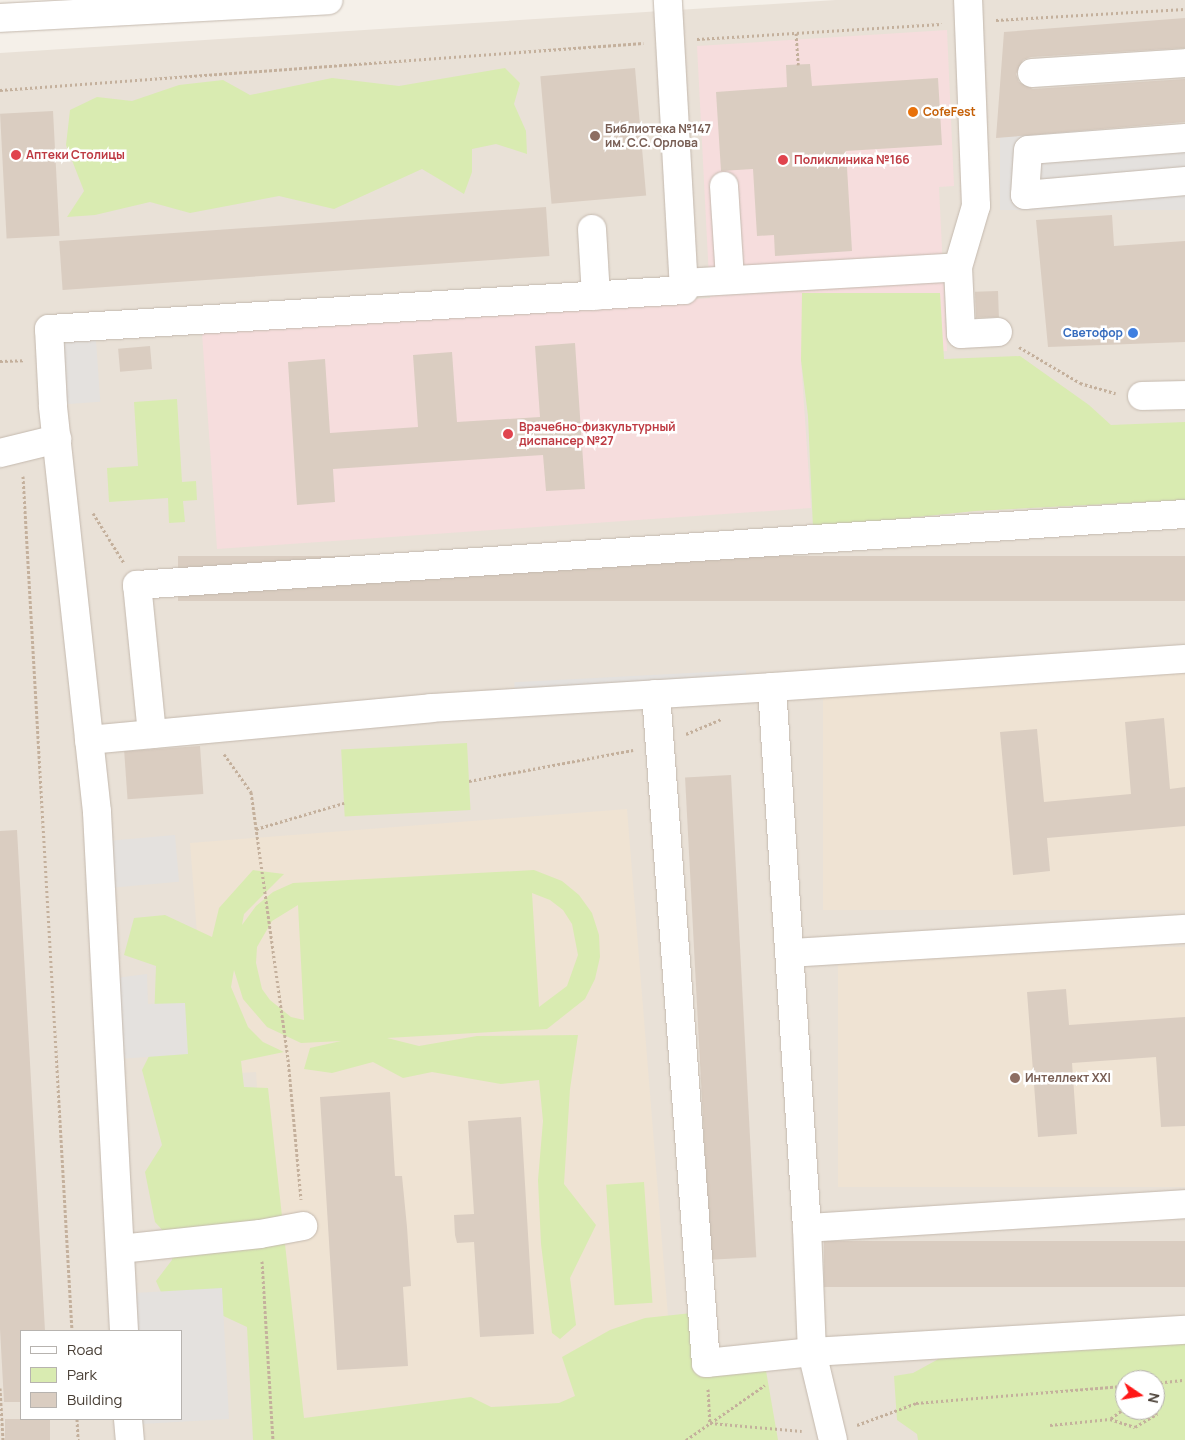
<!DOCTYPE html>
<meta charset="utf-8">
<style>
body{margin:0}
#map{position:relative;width:1185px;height:1440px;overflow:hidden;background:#f5f0e9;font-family:Manrope,sans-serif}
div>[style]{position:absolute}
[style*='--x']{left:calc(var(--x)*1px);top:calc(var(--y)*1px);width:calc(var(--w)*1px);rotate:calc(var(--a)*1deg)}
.residential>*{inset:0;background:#e9e1d7}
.education>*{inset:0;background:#efe3d3;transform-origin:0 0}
.medical>*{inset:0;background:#f6dddd}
.green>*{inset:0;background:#d9ebb1;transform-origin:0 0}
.parking>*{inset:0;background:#e4e1de;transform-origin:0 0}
.building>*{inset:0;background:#dacdc1;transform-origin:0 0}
.path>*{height:3px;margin-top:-1.5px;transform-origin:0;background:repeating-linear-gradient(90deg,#c4b09c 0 2.5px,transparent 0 5px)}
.roads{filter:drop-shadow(0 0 1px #c4b9ae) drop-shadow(0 0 1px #c4b9ae)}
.minor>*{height:28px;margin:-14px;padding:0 14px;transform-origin:14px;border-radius:14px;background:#fff}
.dots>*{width:14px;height:14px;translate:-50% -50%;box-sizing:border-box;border:2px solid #fff;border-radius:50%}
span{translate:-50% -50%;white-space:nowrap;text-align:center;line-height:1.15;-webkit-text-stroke:5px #fff;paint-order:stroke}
.food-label{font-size:12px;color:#c56008;font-weight:700}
.left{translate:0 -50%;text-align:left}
.education-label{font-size:12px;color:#785e54;font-weight:700}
.health-label{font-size:12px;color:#be3a42;font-weight:700}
.shop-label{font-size:12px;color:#366cbe;font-weight:700}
.right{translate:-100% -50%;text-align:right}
.legend{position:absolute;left:20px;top:1330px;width:162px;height:90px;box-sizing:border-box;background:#fff;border:1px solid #b7b3af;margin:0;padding:6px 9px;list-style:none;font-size:15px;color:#4a4037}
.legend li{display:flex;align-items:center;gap:10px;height:25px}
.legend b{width:25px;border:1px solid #b7b3af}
.north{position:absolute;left:1115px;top:1370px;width:50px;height:50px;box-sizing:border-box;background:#fff;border:1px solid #b7b3af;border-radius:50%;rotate:102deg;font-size:14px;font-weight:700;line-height:20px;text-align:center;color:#4a4037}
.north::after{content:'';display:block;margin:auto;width:18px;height:22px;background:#ff1817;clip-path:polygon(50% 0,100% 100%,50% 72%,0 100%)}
</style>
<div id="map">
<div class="residential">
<i style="clip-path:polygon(evenodd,836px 0,1185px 0,1185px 1440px,0 1440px,0 53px,836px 0,21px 1331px,181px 1331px,181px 1419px,21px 1419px,21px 1331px,836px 0,1125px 1380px,1155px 1380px,1155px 1410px,1125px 1410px,1125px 1380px)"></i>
</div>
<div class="education">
<i style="left:1185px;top:669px;width:241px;height:362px;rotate:90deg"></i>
<i style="clip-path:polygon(627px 809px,678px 1440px,280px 1440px,256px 1072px,208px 1075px,190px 843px)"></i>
<i style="left:1185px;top:947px;width:240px;height:347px;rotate:90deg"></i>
</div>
<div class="medical">
<i style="clip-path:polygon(947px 30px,954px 186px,939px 187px,947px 351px,801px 360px,811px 508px,217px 549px,202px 333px,710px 298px,697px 46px)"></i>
</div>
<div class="green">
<i style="clip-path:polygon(505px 68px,520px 83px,514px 104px,526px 131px,527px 154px,496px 144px,472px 149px,472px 172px,464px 194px,422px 169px,334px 209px,279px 196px,190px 213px,150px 202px,95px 215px,67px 217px,84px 191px,66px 145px,70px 110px,97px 97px,132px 101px,179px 85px,223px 80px,250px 95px,332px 78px,399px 86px)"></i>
<i style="clip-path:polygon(802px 293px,940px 293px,944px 359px,1020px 356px,1089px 405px,1111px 425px,1185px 422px,1185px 500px,975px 511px,813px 528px,808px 416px,801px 360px)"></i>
<i style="clip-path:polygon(177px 399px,182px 482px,196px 481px,197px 500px,183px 501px,185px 522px,169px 523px,168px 498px,109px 502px,107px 468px,138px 466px,134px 402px)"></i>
<i style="left:467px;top:743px;width:67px;height:126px;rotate:87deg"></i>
<i style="clip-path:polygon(evenodd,253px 870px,284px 874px,244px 914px,242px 925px,256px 906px,273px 892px,293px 883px,534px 870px,562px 881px,579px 895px,592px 913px,599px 935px,600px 957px,595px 979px,585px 999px,547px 1029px,387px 1038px,419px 1046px,477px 1036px,578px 1035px,570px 1089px,564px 1184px,596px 1225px,570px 1278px,576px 1325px,560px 1339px,552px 1333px,541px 1244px,538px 1180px,543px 1121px,539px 1080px,501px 1084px,432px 1072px,403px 1078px,373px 1062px,332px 1073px,304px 1069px,310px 1048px,341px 1041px,301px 1043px,267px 1027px,243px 999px,234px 970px,231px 987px,248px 1027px,263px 1042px,284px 1052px,241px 1061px,244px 1087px,268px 1088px,304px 1418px,471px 1397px,491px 1407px,559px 1403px,575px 1396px,562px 1357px,610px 1330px,645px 1318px,692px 1313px,700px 1377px,765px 1365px,778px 1440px,253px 1440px,247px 1327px,202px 1306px,170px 1312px,156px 1281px,172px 1260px,175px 1244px,155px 1222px,145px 1172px,162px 1145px,142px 1070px,153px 1048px,156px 966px,124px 955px,134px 918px,165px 915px,212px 937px,219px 908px,253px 870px,532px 893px,550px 900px,563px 910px,572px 924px,578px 955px,567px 986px,539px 1007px,532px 893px,253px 870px,298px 905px,304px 1020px,291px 1017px,270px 1000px,262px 989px,256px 963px,257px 947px,272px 921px,298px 905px)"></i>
<i style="left:644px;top:1182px;width:121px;height:38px;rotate:86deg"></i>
<i style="clip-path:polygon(evenodd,1185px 1343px,1185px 1440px,918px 1440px,917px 1434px,897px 1420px,894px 1376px,913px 1373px,944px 1356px,1185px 1343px,1125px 1380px,1155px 1380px,1155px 1410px,1125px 1410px,1125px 1380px)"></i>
</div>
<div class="parking">
<i style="left:1185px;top:130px;width:80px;height:185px;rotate:90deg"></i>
<i style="left:95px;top:326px;width:76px;height:46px;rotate:86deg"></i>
<i style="left:746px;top:670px;width:19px;height:232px;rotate:87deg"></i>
<i style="left:175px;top:835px;width:47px;height:77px;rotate:85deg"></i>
<i style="clip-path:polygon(147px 974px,148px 1004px,185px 1003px,188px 1054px,119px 1059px,115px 978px)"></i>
<i style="clip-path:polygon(222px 1288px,229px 1419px,141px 1424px,140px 1419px,181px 1419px,181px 1331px,136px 1331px,134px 1293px)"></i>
</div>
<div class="building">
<i style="clip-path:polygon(1185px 18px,1185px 48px,1031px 57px,1023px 60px,1016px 74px,1019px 82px,1033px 89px,1185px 79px,1185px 122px,996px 138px,1004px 32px)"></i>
<i style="clip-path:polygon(810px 64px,812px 86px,938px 78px,942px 145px,846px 151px,852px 251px,775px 256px,774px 235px,757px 236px,753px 169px,721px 171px,716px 92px,787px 87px,786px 65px)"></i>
<i style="left:635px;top:68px;width:128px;height:95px;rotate:85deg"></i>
<i style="left:53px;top:111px;width:125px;height:53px;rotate:87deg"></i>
<i style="left:546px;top:207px;width:49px;height:488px;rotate:86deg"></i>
<i style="clip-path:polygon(1112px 215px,1114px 246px,1185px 241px,1185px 342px,1048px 347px,1036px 220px)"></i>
<i style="left:998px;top:291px;width:26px;height:23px;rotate:88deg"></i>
<i style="clip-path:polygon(575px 343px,585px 489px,546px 491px,543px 455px,333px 469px,335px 502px,297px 505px,288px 362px,325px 359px,330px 433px,418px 427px,413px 355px,452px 352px,457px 422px,540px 417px,535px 346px)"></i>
<i style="left:150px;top:346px;width:23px;height:32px;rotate:85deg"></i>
<i style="left:1185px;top:556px;width:45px;height:1007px;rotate:90deg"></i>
<i style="clip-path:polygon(1164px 718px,1170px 789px,1185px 787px,1185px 826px,1047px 838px,1050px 871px,1013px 875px,1000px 732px,1037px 729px,1044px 802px,1131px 794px,1125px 722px)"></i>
<i style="left:200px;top:746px;width:48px;height:76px;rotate:86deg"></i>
<i style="left:731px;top:775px;width:483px;height:46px;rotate:87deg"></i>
<i style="clip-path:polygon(17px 830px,45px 1331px,21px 1331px,21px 1402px,4px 1402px,0 1329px,0 831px)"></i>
<i style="clip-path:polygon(1066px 989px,1069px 1025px,1185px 1017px,1185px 1126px,1161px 1127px,1156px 1057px,1072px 1063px,1077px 1134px,1038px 1137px,1027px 992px)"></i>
<i style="clip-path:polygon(390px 1092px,395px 1176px,402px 1176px,407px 1227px,411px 1286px,403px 1287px,408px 1366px,337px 1370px,320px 1097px)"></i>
<i style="clip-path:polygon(521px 1117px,534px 1334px,480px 1337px,474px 1242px,457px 1243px,455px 1235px,454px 1215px,474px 1214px,468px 1121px)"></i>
<i style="left:1185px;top:1241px;width:46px;height:361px;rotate:90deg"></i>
<i style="left:5px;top:1419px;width:45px;height:21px"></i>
</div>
<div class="path">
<i style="--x:996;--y:20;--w:189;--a:-3.3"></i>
<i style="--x:796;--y:33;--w:32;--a:86"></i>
<i style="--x:697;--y:39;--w:245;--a:-3.5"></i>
<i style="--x:0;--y:90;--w:645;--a:-4.18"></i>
<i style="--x:1019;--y:347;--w:71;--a:30.5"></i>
<i style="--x:1080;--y:383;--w:37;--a:16"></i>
<i style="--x:0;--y:361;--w:25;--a:-2"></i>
<i style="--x:23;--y:476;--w:856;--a:86.72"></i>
<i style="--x:93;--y:513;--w:59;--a:58.2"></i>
<i style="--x:686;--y:734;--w:39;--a:-23"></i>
<i style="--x:224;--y:754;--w:47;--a:54.6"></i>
<i style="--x:251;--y:792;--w:270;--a:82.1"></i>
<i style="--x:288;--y:1059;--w:141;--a:84.7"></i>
<i style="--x:469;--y:781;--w:167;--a:-10.7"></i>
<i style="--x:256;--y:829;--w:92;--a:-16.5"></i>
<i style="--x:262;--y:1261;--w:179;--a:86.5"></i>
<i style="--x:1155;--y:1383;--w:30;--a:-6"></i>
<i style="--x:0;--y:1388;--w:52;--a:86.7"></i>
<i style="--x:708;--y:1389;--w:34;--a:87"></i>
<i style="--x:710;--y:1423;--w:92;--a:5"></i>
<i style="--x:1125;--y:1408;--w:19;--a:144"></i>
<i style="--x:1110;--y:1419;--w:26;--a:18"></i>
<i style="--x:1135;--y:1427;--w:26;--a:-31"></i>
<i style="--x:1157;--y:1414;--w:8;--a:-150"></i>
<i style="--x:77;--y:1419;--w:21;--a:87"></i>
<i style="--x:857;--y:1425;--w:63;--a:-20.4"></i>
<i style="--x:916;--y:1403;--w:210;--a:-4.7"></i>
<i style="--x:1050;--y:1425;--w:60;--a:-5.7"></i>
<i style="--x:686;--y:1440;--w:96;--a:-34.8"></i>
</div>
<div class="roads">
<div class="minor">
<i style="--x:0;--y:18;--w:329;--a:-3.1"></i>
<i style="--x:1032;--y:73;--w:153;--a:-3.7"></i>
<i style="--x:1185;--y:138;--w:157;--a:175.6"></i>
<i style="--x:1028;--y:150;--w:45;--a:93.8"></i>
<i style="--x:1025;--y:195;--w:161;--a:-5"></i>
<i style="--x:724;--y:186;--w:94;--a:86.3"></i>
<i style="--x:592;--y:229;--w:67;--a:86.6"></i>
<i style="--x:958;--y:267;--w:67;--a:87.4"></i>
<i style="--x:961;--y:334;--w:37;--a:-3"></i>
<i style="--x:684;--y:283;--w:274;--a:-3.3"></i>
<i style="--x:958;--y:267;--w:64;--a:-73.6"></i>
<i style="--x:976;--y:206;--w:206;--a:-92.2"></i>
<i style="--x:1142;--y:396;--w:43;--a:-1.3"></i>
<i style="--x:0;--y:453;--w:59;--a:-13.8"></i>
<i style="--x:772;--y:687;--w:414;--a:-3.9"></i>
<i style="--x:656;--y:694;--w:671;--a:85.73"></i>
<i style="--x:706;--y:1363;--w:107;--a:-5.9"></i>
<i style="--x:812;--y:1352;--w:374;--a:-3.4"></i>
<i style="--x:152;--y:734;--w:150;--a:-95.7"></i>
<i style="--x:137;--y:585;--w:1050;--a:-3.88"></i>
<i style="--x:89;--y:740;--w:343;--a:-5.3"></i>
<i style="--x:431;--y:708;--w:342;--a:-3.5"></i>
<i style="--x:772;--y:687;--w:542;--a:86.3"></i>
<i style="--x:807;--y:1228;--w:379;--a:-3.6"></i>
<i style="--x:790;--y:953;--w:396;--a:-3.5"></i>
<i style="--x:807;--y:1228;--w:124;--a:87.7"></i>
<i style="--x:812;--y:1352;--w:90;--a:76.6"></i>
<i style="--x:120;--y:1249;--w:141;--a:-6.1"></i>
<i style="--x:260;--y:1234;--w:44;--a:-10.5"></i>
<i style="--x:124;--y:1331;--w:520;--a:-92.98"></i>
<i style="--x:97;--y:812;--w:409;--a:-96.2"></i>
<i style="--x:53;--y:405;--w:76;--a:-93"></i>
<i style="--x:49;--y:329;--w:636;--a:-3.51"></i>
<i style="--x:684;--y:290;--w:290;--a:-93.2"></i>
<i style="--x:128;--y:1419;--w:21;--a:85"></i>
</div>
</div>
<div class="dots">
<i style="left:913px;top:112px;background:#e8710a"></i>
<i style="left:595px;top:136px;background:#8d6e63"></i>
<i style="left:16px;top:155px;background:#e0444e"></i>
<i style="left:783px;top:160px;background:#e0444e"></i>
<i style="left:1133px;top:333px;background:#3f7fe0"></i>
<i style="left:508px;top:434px;background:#e0444e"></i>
<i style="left:1015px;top:1078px;background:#8d6e63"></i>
</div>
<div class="food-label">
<span class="left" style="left:923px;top:112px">CofeFest</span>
</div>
<div class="education-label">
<span class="left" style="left:605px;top:136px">Библиотека №147<br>им. С.С. Орлова</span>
<span class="left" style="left:1025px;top:1078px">Интеллект XXI</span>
</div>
<div class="health-label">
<span class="left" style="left:26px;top:155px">Аптеки Столицы</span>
<span class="left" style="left:794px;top:160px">Поликлиника №166</span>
<span class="left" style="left:519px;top:434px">Врачебно-физкультурный<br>диспансер №27</span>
</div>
<div class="shop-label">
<span class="right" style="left:1123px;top:333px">Светофор</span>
</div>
<ul class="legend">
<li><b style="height:6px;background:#fff"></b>Road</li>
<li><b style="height:14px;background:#d9ebb1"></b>Park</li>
<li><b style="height:14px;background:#dacdc1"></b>Building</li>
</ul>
<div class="north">N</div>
</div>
